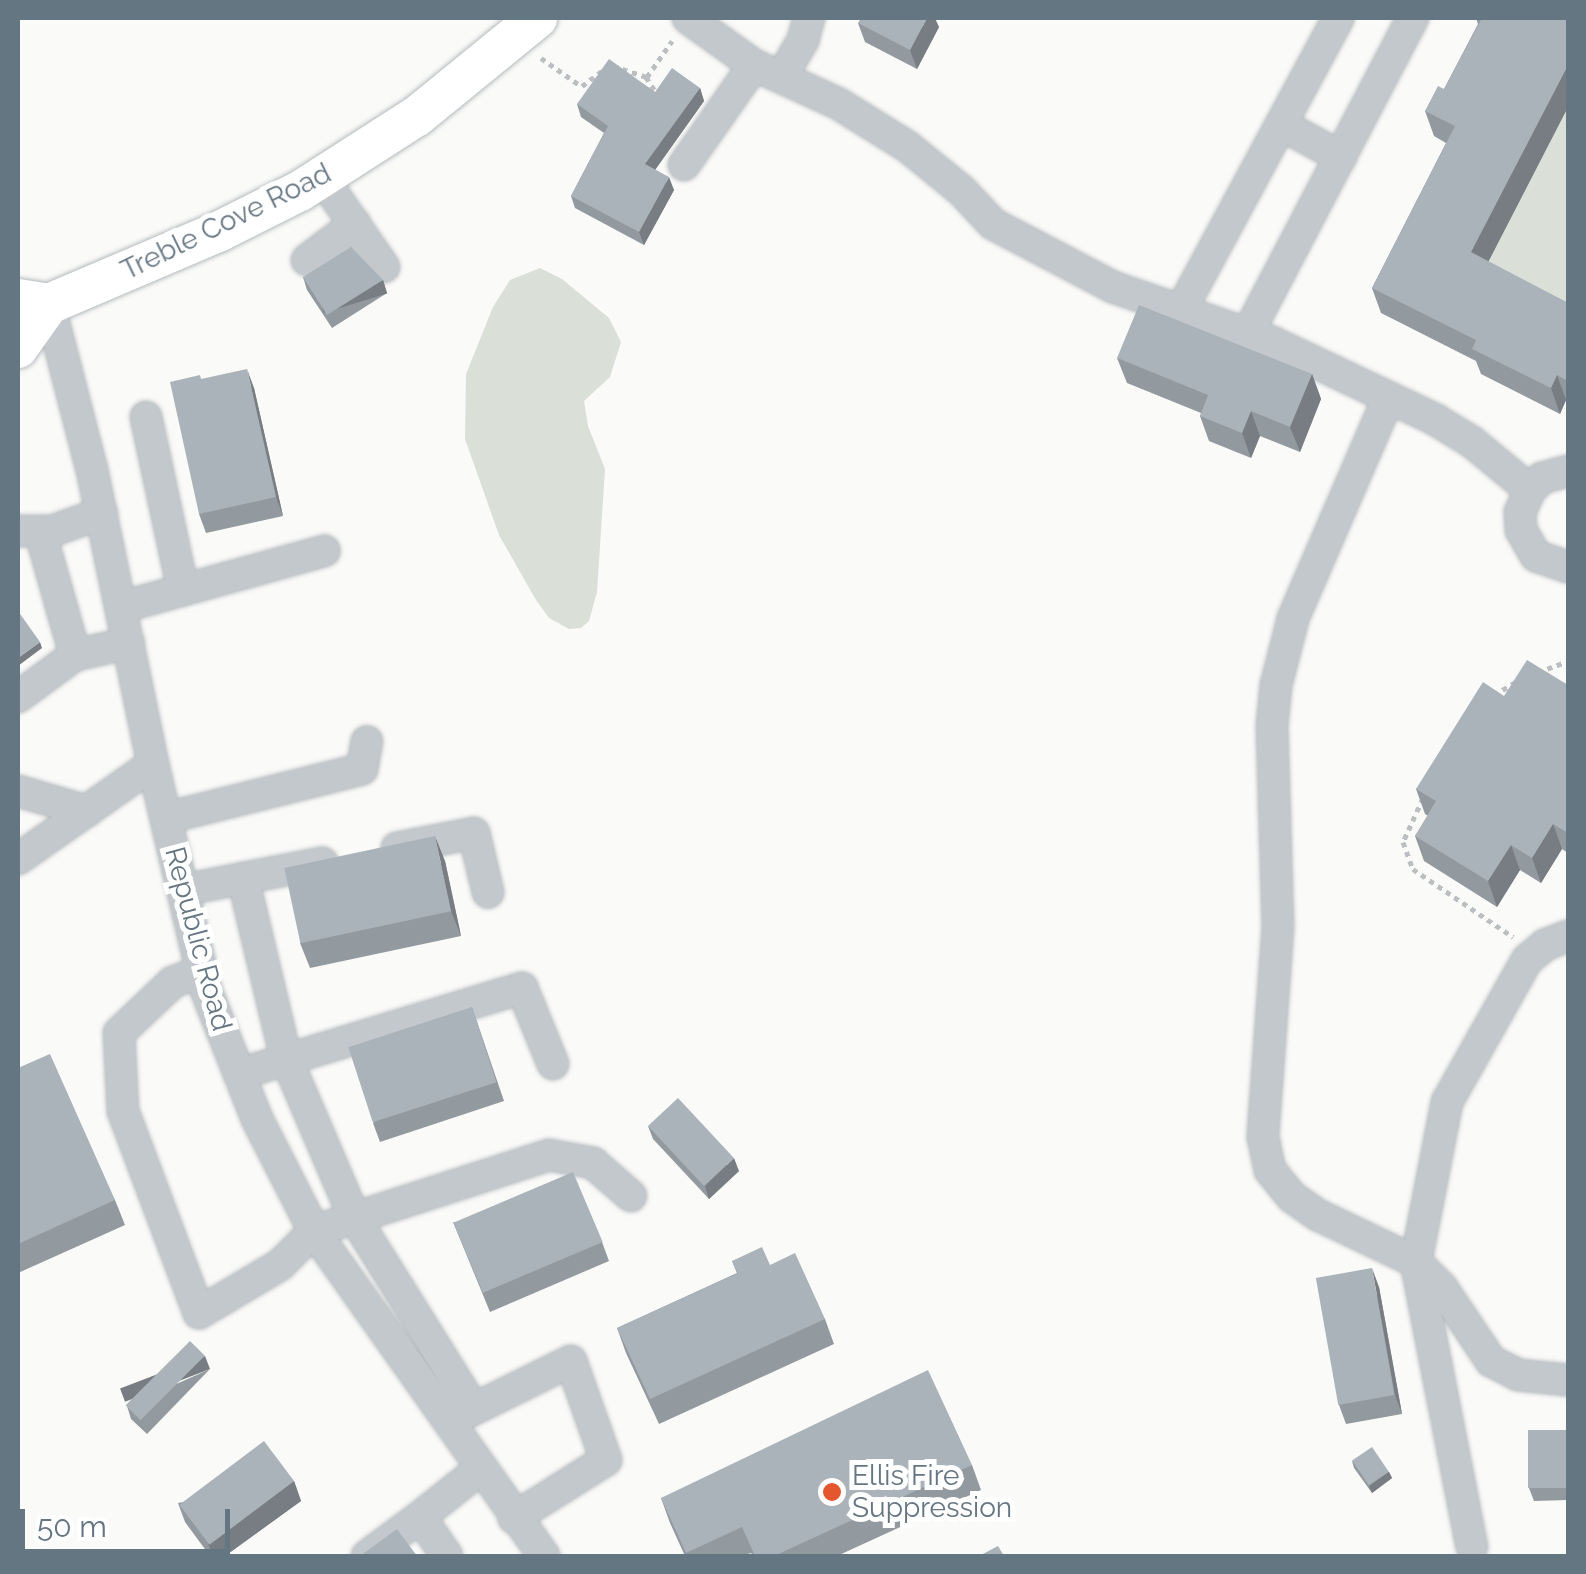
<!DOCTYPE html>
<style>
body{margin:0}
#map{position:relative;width:1586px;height:1574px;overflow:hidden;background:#fafaf8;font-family:Raleway,sans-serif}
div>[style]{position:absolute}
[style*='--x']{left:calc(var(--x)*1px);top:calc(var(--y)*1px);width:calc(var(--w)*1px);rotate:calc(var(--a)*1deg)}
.green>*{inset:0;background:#dadfd7}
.path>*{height:5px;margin-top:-2.5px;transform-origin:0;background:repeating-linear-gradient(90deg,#bbbfc2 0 5px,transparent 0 10px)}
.roads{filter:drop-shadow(0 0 2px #b5babe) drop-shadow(0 0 2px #b5babe)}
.minor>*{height:30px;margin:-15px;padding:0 15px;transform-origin:15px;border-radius:15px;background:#c3c8cc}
.major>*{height:40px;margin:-20px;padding:0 20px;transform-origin:20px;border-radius:20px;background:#fff}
.wall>*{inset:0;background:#929a9f}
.shaded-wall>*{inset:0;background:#777d82;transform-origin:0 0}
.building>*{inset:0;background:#aab3b9;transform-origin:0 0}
.dots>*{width:28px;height:28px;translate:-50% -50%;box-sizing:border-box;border:5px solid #fff;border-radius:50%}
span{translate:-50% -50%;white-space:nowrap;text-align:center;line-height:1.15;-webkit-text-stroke:10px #fff;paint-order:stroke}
.street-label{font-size:28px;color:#657683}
.poi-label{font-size:28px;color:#657683}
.left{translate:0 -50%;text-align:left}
.frame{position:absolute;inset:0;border:20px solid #657683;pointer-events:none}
.scale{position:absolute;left:20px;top:1509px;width:210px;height:45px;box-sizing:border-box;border:5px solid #657683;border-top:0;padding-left:12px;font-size:30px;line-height:35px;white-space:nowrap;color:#657683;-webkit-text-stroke:8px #fff;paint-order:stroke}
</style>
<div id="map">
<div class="green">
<i style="clip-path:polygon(1568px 107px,1568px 323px,1480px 278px)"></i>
<i style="clip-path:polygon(540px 268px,562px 279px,609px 318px,621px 342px,610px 377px,584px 401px,588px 426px,605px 469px,597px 592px,589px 621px,581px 628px,569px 629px,549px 618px,536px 600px,499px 535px,465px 439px,466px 374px,493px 307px,510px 280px)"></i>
</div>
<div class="path">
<i style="--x:541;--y:58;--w:49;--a:35"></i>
<i style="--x:613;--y:66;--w:35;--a:18"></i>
<i style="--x:646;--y:77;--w:24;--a:57"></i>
<i style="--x:647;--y:77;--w:44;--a:-55.2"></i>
<i style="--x:582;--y:86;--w:26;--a:-37"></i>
<i style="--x:1538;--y:672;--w:32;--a:-20"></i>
<i style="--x:1494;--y:695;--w:29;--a:-31"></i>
<i style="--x:1423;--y:798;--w:48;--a:114.4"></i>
<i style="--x:1403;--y:842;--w:29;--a:70"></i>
<i style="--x:1413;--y:869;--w:121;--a:34.2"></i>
</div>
<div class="roads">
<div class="minor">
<i style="--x:688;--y:18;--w:81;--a:35.5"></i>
<i style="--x:754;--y:65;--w:94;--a:24.6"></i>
<i style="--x:839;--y:104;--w:81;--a:31.9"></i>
<i style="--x:908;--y:147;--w:70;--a:39.2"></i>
<i style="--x:962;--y:191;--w:45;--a:46.8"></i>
<i style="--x:993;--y:224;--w:136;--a:27.7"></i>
<i style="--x:1113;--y:287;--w:168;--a:19.1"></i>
<i style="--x:1272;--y:342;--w:182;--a:25.4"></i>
<i style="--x:1436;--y:420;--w:42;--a:31.4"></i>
<i style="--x:1472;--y:442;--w:75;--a:39.6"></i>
<i style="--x:782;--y:76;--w:42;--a:-59.7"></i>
<i style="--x:803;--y:40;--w:23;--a:-75"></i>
<i style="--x:1282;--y:125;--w:67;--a:28.5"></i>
<i style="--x:684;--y:165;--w:122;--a:-55"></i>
<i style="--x:323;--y:179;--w:107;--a:55.3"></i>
<i style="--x:307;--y:260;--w:60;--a:-36.9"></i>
<i style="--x:49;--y:304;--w:171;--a:75.5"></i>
<i style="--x:92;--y:470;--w:300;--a:78.3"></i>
<i style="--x:153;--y:764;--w:232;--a:76.8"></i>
<i style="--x:206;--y:990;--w:139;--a:68.4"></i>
<i style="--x:257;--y:1119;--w:126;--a:63"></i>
<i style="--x:314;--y:1231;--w:398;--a:54.7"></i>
<i style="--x:1180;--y:312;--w:334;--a:-61.7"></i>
<i style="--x:1248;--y:333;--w:356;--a:-62.4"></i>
<i style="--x:1388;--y:399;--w:240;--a:113.4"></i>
<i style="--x:1293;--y:619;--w:68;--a:104.4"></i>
<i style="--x:1276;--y:685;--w:41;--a:95.6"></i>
<i style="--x:1272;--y:726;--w:200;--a:88.3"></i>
<i style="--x:1278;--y:926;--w:212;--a:94.1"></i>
<i style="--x:1263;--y:1137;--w:34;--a:78"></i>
<i style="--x:1270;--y:1170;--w:35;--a:51"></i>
<i style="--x:1292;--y:1197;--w:32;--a:35"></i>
<i style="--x:1318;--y:1215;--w:109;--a:25.6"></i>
<i style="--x:1416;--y:1262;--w:290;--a:78.9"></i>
<i style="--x:146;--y:417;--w:177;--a:77.9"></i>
<i style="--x:1568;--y:471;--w:27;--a:165"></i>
<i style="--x:1542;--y:478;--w:17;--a:135"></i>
<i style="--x:1530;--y:490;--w:24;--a:114"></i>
<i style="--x:1520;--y:512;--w:18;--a:87"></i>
<i style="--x:1521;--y:530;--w:30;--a:60"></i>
<i style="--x:1536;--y:556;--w:34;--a:19"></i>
<i style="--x:18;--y:531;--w:34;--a:0"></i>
<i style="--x:52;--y:531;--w:53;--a:-19.8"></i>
<i style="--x:40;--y:531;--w:129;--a:74.2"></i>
<i style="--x:122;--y:607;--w:210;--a:-15.5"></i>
<i style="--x:18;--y:697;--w:71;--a:-36.4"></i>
<i style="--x:75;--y:655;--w:55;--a:-12.5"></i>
<i style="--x:18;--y:791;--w:72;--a:16.2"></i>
<i style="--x:166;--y:818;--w:202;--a:-14"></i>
<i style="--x:362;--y:769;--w:28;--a:-80"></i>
<i style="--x:397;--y:848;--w:78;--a:-11"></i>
<i style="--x:474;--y:833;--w:61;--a:76.7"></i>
<i style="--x:18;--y:859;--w:165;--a:-35.1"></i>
<i style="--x:243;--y:878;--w:185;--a:76.6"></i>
<i style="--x:286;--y:1058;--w:173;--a:66.8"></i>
<i style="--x:354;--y:1217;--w:226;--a:58"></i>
<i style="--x:183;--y:890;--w:142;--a:-11"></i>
<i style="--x:1568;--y:936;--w:25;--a:159"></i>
<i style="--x:1545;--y:945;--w:23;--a:140"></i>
<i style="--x:1527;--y:960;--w:163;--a:119.4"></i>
<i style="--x:1447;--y:1102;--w:163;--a:101"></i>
<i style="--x:1416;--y:1262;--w:37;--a:45"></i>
<i style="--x:1442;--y:1288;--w:88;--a:56.1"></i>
<i style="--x:1491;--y:1361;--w:30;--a:27"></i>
<i style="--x:1518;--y:1375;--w:50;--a:5.7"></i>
<i style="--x:202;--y:971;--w:31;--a:159"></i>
<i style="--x:173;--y:982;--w:74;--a:136.6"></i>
<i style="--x:119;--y:1033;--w:78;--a:87.1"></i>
<i style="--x:123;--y:1111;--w:216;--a:69.4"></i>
<i style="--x:199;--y:1313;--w:94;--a:-30.7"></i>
<i style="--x:280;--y:1265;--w:48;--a:-45"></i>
<i style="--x:314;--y:1231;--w:247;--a:-17.9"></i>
<i style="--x:549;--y:1155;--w:45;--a:10.3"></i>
<i style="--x:593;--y:1163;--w:50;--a:41"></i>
<i style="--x:239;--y:1074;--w:296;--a:-16.9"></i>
<i style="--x:522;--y:988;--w:82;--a:67.8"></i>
<i style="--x:458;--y:1417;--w:126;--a:-26.4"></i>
<i style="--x:571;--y:1361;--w:105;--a:70.5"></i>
<i style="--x:606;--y:1460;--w:109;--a:147.8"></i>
<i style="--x:420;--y:1517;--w:75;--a:-38.5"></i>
<i style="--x:367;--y:1556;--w:66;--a:-36.3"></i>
<i style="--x:420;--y:1517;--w:47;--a:55.3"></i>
</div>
<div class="major">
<i style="--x:18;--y:299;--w:31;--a:9"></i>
<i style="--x:49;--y:304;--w:186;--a:-23.1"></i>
<i style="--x:220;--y:231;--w:89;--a:-26.6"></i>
<i style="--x:300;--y:191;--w:139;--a:-32.7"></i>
<i style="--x:417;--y:116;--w:155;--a:-39.2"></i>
<i style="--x:18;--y:348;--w:54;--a:-54.8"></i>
</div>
</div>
<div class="wall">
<i style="clip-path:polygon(1476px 18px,1568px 18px,1568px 107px,1488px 262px,1568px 303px,1568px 402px,1566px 400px,1560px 414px,1481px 374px,1476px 361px,1381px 313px,1372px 288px,1446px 143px,1434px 136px,1425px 111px,1444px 89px,1478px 24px)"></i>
<i style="clip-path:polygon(858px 23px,939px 27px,917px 69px,865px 42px)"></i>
<i style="clip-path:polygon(700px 88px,704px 101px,655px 170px,674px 190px,644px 245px,575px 208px,571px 196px,604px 133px,581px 117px,577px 104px,655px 92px)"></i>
<i style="clip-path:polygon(303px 277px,383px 280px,387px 293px,332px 328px,307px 290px)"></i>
<i style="clip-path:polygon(1117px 358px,1312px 374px,1321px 399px,1300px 452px,1260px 436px,1251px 458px,1209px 441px,1200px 416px,1201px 413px,1127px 383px)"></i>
<i style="clip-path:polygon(201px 379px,254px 388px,283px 516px,206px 533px,199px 514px)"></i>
<i style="clip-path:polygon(1568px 685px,1568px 853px,1562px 849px,1541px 883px,1520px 870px,1497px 907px,1424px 861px,1415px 836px,1428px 816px,1425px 814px,1416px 789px,1504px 696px)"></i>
<i style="clip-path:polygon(445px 861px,461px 936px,310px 968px,300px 943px)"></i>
<i style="clip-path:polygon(472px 1007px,504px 1101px,380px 1142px,373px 1123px)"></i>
<i style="clip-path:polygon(18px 1068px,115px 1200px,125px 1225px,18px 1273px)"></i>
<i style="clip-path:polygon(648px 1126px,739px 1171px,709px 1199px,653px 1139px)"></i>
<i style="clip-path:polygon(453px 1222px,602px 1242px,609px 1261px,490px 1312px)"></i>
<i style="clip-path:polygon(732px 1261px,825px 1319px,834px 1344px,659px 1424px,626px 1353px,617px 1328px,737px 1273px)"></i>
<i style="clip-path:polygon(1379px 1287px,1402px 1414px,1346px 1424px,1339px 1405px)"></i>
<i style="clip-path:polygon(210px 1369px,147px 1434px,131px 1419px,127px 1406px)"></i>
<i style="clip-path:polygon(1568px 1430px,1568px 1500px,1534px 1501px,1529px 1488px)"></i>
<i style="clip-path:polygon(1352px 1461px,1389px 1472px,1392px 1478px,1372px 1493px,1354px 1468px)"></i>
<i style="clip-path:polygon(972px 1465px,981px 1490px,837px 1556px,753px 1556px,751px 1553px,742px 1556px,685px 1556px,670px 1523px,661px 1498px)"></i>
<i style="clip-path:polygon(294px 1481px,301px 1501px,225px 1556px,210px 1556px,185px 1522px,178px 1503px)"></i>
</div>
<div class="shaded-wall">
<i style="clip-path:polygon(927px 18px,935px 18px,939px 27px,917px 69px,910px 50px)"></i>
<i style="clip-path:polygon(1566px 69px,1568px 77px,1568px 107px,1480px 278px,1471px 252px)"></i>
<i style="clip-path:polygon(700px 88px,704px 101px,650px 177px,645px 164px)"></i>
<i style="clip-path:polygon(669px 177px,674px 190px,644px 245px,639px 232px)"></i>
<i style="left:383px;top:280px;width:14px;height:66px;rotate:73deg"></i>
<i style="clip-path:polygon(247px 369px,254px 388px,283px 516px,276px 497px)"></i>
<i style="clip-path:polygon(1312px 374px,1321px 399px,1300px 452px,1290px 427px)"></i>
<i style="clip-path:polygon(1557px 375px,1566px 400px,1560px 414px,1551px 388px)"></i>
<i style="clip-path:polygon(1251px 411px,1260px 436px,1251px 458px,1242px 433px)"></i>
<i style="clip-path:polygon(40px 642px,42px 648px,18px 666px,18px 658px)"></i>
<i style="clip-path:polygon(1553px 824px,1562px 849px,1541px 883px,1532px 858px)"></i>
<i style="clip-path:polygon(435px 836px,445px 861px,461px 936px,451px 911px)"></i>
<i style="clip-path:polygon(1511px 845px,1520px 870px,1497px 907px,1488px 881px)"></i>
<i style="clip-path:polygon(734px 1158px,739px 1171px,709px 1199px,705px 1186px)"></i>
<i style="clip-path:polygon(1372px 1268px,1379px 1287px,1402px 1414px,1395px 1395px)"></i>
<i style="left:205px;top:1356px;width:14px;height:91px;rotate:69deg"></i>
<i style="clip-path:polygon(1389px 1472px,1392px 1478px,1372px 1493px,1369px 1486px)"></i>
<i style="clip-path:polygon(294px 1481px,301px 1501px,225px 1556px,213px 1556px,208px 1544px)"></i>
</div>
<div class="building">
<i style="clip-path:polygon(861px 18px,927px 18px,910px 50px,858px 23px)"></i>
<i style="clip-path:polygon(1482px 18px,1568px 18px,1568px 70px,1566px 69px,1471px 252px,1568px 303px,1568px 381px,1557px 375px,1551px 388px,1472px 349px,1476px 340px,1372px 288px,1455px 126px,1425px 111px,1438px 86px,1444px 89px)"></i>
<i style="clip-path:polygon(609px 59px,655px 92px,672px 68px,700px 88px,645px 164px,669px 177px,639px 232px,571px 196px,608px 126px,577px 104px)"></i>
<i style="clip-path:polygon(351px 247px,383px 280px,327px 315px,303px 277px)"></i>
<i style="clip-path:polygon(1139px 305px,1312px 374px,1290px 427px,1251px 411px,1242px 433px,1200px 416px,1208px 395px,1117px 358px)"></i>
<i style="clip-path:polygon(247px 369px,276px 497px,199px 514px,170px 382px,200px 375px,201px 379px)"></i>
<i style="clip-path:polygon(18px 611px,40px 642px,18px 658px)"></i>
<i style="clip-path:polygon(1527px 660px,1568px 685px,1568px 833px,1553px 824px,1532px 858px,1511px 845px,1488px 881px,1415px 836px,1436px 801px,1416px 789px,1483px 682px,1504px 696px)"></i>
<i style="left:435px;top:836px;width:77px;height:154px;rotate:78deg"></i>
<i style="left:472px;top:1007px;width:79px;height:130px;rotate:72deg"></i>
<i style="clip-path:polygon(50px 1054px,115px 1200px,18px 1244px,18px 1068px)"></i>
<i style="left:678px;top:1098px;width:82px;height:41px;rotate:47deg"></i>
<i style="left:573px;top:1172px;width:76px;height:130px;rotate:67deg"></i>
<i style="clip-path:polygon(762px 1247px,770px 1265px,795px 1253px,825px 1319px,650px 1399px,617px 1328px,738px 1273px,732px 1261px)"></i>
<i style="left:1372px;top:1268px;width:129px;height:57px;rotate:80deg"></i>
<i style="left:190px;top:1341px;width:21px;height:91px;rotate:45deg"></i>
<i style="clip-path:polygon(928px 1370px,972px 1465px,774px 1556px,755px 1556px,742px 1527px,686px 1553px,661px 1498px)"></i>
<i style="left:1528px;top:1430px;width:40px;height:58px"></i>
<i style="left:264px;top:1441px;width:50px;height:106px;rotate:53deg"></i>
<i style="left:1372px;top:1447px;width:30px;height:24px;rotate:56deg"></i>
<i style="clip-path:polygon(397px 1529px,417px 1556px,360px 1556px)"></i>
<i style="clip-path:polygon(998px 1546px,1004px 1556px,979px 1556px)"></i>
</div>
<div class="dots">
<i style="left:832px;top:1492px;background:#e4572e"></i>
</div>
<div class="street-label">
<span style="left:226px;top:222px;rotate:-26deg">Treble Cove Road</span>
<span style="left:198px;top:939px;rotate:75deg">Republic Road</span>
</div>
<div class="poi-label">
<span class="left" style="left:852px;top:1492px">Ellis Fire<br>Suppression</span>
</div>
<div class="frame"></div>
<div class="scale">50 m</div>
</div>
